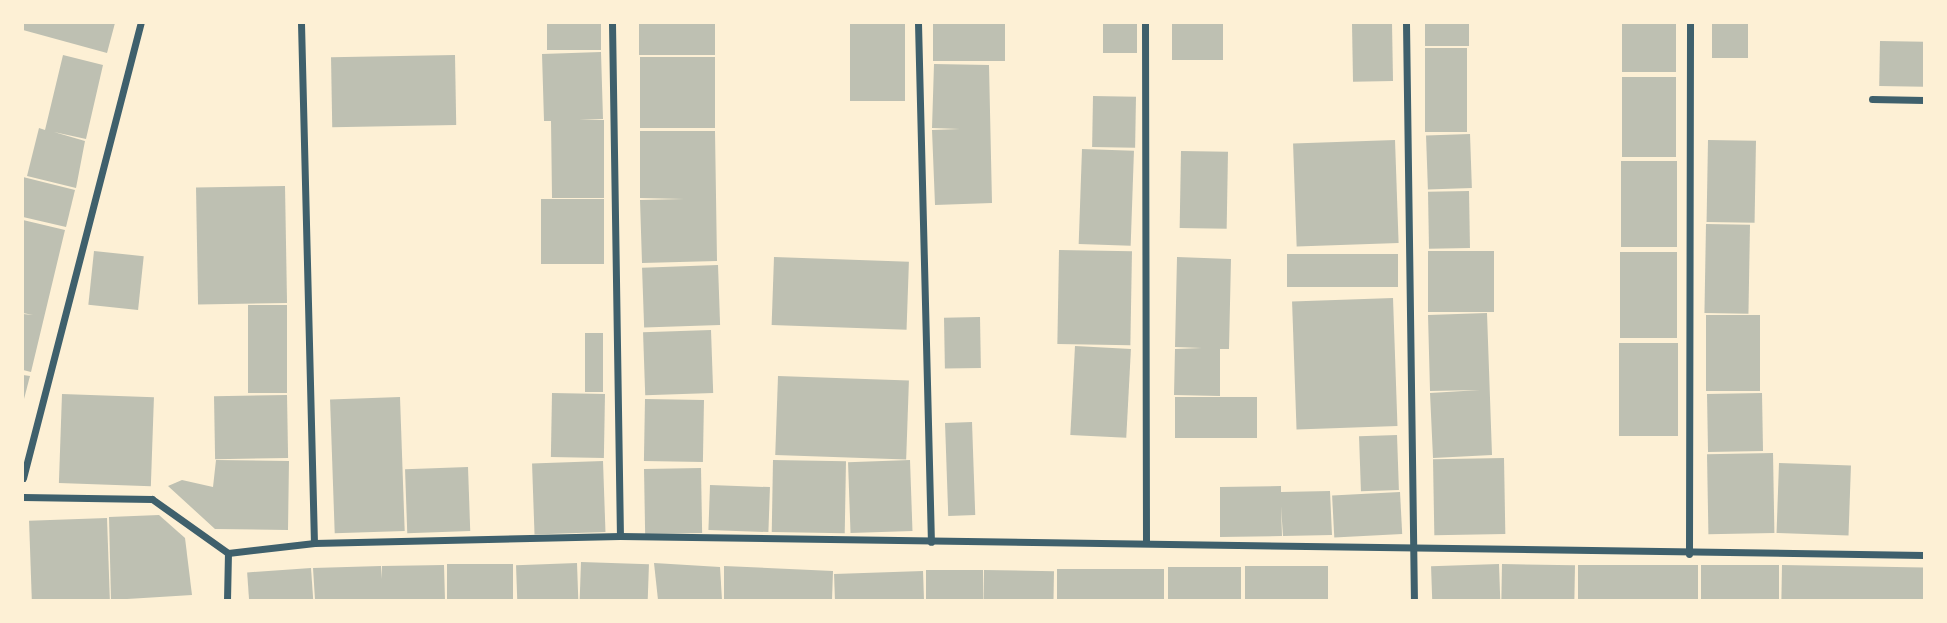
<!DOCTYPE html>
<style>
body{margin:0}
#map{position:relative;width:1947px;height:623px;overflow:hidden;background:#fdf0d5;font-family:Barlow,sans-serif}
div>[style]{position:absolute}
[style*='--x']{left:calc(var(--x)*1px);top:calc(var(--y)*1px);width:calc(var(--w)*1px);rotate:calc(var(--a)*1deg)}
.building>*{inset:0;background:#bec0b2;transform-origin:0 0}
.minor>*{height:7px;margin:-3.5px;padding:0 3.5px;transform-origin:3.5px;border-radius:3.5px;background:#3f606c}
span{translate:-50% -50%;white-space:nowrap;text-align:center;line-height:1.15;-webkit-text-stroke:7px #fdf0d5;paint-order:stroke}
.frame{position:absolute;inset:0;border:24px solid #fdf0d5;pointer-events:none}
</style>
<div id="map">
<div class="building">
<i style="clip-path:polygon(23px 23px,115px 23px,107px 53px,23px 30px)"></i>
<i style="left:547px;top:23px;width:54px;height:27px"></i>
<i style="left:639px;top:23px;width:76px;height:32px"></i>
<i style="left:850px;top:23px;width:55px;height:78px"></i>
<i style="left:933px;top:23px;width:72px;height:38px"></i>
<i style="left:1103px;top:23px;width:34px;height:30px"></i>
<i style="left:1172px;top:23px;width:51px;height:37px"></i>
<i style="left:1392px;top:23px;width:58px;height:40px;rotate:89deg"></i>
<i style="left:1425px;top:23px;width:44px;height:23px"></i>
<i style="left:1622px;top:23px;width:54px;height:49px"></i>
<i style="left:1712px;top:23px;width:36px;height:35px"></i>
<i style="left:1880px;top:41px;width:44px;height:45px;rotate:1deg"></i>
<i style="left:1425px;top:48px;width:42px;height:84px"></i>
<i style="clip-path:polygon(601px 52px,603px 119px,579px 120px,604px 120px,604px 198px,552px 198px,551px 121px,544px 121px,542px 54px)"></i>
<i style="clip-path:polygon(63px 55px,103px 65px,86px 139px,54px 132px,85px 141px,76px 188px,27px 176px,39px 128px,45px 130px)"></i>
<i style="left:455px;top:55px;width:70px;height:124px;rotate:89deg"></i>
<i style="left:640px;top:57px;width:75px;height:71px"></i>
<i style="clip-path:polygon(934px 64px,989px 65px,992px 203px,935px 205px,932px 130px,960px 129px,932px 128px)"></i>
<i style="left:1622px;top:77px;width:54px;height:80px"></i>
<i style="left:1093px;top:96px;width:43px;height:51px;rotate:1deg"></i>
<i style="clip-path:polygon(640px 131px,715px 131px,717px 261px,642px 263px,640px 200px,684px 199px,640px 198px)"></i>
<i style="left:1470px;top:134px;width:54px;height:44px;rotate:88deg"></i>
<i style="left:1395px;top:140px;width:103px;height:102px;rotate:88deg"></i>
<i style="left:1708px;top:140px;width:48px;height:82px;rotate:1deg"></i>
<i style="left:1082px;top:149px;width:52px;height:95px;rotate:2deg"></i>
<i style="left:1181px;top:151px;width:47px;height:77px;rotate:1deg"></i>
<i style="left:1621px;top:161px;width:56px;height:86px"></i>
<i style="clip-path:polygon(23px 177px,75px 190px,66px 227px,23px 217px)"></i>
<i style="left:285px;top:186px;width:117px;height:89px;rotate:89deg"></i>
<i style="left:1469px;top:191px;width:57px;height:41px;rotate:89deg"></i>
<i style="left:541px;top:199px;width:63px;height:65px"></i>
<i style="clip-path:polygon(23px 220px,65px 230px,31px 372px,23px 370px,23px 314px,33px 315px,23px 313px)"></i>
<i style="left:1706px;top:224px;width:44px;height:89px;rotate:1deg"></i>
<i style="left:1059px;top:250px;width:73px;height:94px;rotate:1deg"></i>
<i style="left:94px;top:251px;width:50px;height:54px;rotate:6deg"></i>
<i style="left:1428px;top:251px;width:66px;height:61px"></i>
<i style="left:1620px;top:252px;width:57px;height:86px"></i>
<i style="left:1398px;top:254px;width:33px;height:111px;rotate:90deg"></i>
<i style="left:774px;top:257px;width:135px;height:68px;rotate:2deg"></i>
<i style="clip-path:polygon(1177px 257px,1231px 259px,1229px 349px,1220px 349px,1220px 396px,1174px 395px,1175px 349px,1202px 348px,1175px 347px)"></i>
<i style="left:718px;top:265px;width:60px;height:76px;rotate:88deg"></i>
<i style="left:1393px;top:298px;width:128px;height:101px;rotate:88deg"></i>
<i style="left:248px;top:305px;width:39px;height:88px"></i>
<i style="clip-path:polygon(1487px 313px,1492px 455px,1433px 458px,1430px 393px,1480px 390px,1430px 391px,1428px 315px)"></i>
<i style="left:1706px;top:315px;width:54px;height:76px"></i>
<i style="left:980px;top:317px;width:51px;height:36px;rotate:89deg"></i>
<i style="left:711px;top:330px;width:63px;height:68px;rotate:88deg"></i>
<i style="left:585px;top:333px;width:18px;height:59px"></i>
<i style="left:1619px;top:343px;width:59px;height:93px"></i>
<i style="left:1075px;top:346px;width:56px;height:89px;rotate:3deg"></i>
<i style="clip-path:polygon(23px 375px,30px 376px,24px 399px,23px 399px)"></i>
<i style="left:778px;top:376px;width:131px;height:79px;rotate:2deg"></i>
<i style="left:552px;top:393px;width:53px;height:64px;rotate:1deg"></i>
<i style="left:1762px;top:393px;width:58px;height:55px;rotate:89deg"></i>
<i style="left:62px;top:394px;width:92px;height:89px;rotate:2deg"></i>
<i style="left:287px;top:395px;width:63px;height:73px;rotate:89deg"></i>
<i style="left:400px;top:397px;width:134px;height:70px;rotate:88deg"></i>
<i style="left:1175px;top:397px;width:82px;height:41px"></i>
<i style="left:645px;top:399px;width:59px;height:62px;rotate:1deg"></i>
<i style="left:972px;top:422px;width:93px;height:27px;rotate:88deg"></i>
<i style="left:1397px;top:435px;width:55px;height:38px;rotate:88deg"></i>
<i style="left:1773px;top:453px;width:80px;height:66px;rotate:89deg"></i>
<i style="left:1504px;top:458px;width:76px;height:71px;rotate:89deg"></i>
<i style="clip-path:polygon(216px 460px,289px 461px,288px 530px,215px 529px,168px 486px,182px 480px,213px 487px)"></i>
<i style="left:773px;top:460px;width:73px;height:72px;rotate:1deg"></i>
<i style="left:910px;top:460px;width:71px;height:62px;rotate:88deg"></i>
<i style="left:603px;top:461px;width:71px;height:71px;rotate:88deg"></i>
<i style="left:1779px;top:463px;width:72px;height:70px;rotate:2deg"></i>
<i style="left:468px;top:467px;width:64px;height:63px;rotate:88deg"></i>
<i style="left:701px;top:468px;width:65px;height:57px;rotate:89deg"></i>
<i style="left:710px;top:485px;width:60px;height:45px;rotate:2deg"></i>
<i style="clip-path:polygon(1281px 486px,1281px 492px,1330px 491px,1332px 535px,1283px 536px,1281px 506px,1282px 536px,1220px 537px,1220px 487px)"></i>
<i style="left:1400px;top:492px;width:42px;height:68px;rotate:87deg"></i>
<i style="clip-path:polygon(159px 515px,185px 538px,192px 595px,111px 600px,109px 517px)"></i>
<i style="left:107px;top:518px;width:82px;height:78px;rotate:88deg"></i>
<i style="left:581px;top:562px;width:68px;height:38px;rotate:2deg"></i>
<i style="left:577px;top:563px;width:37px;height:61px;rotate:88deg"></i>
<i style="clip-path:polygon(654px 563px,720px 567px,722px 600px,658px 600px)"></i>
<i style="left:513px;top:564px;width:36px;height:66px;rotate:90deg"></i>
<i style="left:1499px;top:564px;width:36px;height:68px;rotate:88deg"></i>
<i style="left:1502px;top:564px;width:73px;height:36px;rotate:1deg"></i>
<i style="clip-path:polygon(444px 565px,445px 600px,315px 600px,313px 568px,381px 566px,382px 579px,382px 566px)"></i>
<i style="left:1578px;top:565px;width:120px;height:35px"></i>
<i style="left:1779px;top:565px;width:35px;height:78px;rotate:90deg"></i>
<i style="left:1782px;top:565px;width:142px;height:35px;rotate:1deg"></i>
<i style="clip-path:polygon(724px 566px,833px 571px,832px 600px,724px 600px)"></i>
<i style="left:1328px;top:566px;width:34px;height:83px;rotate:90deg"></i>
<i style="left:1168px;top:567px;width:73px;height:33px"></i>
<i style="left:311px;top:568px;width:32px;height:64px;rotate:86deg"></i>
<i style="left:1164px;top:569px;width:31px;height:107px;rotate:90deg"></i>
<i style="left:926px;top:570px;width:57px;height:30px"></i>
<i style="left:984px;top:570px;width:70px;height:30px;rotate:1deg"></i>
<i style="left:923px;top:571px;width:29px;height:89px;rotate:88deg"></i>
</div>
<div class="minor">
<i style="--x:301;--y:23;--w:520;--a:88.57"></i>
<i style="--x:612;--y:23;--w:513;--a:89.11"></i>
<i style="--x:918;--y:23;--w:519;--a:88.57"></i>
<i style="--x:1145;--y:23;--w:520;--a:89.89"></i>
<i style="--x:1406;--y:23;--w:577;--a:89.21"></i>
<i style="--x:1872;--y:99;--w:52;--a:1.1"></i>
<i style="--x:23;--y:478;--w:470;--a:-75.5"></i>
<i style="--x:23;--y:497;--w:129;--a:0.9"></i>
<i style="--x:152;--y:499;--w:93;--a:35.4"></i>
<i style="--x:228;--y:553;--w:87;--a:-6.6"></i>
<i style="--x:314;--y:543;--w:306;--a:-1.3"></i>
<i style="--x:620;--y:536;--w:1304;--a:0.83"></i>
<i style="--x:1689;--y:554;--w:531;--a:-89.89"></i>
<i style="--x:227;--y:600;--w:47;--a:-88.8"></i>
</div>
<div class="frame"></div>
</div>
